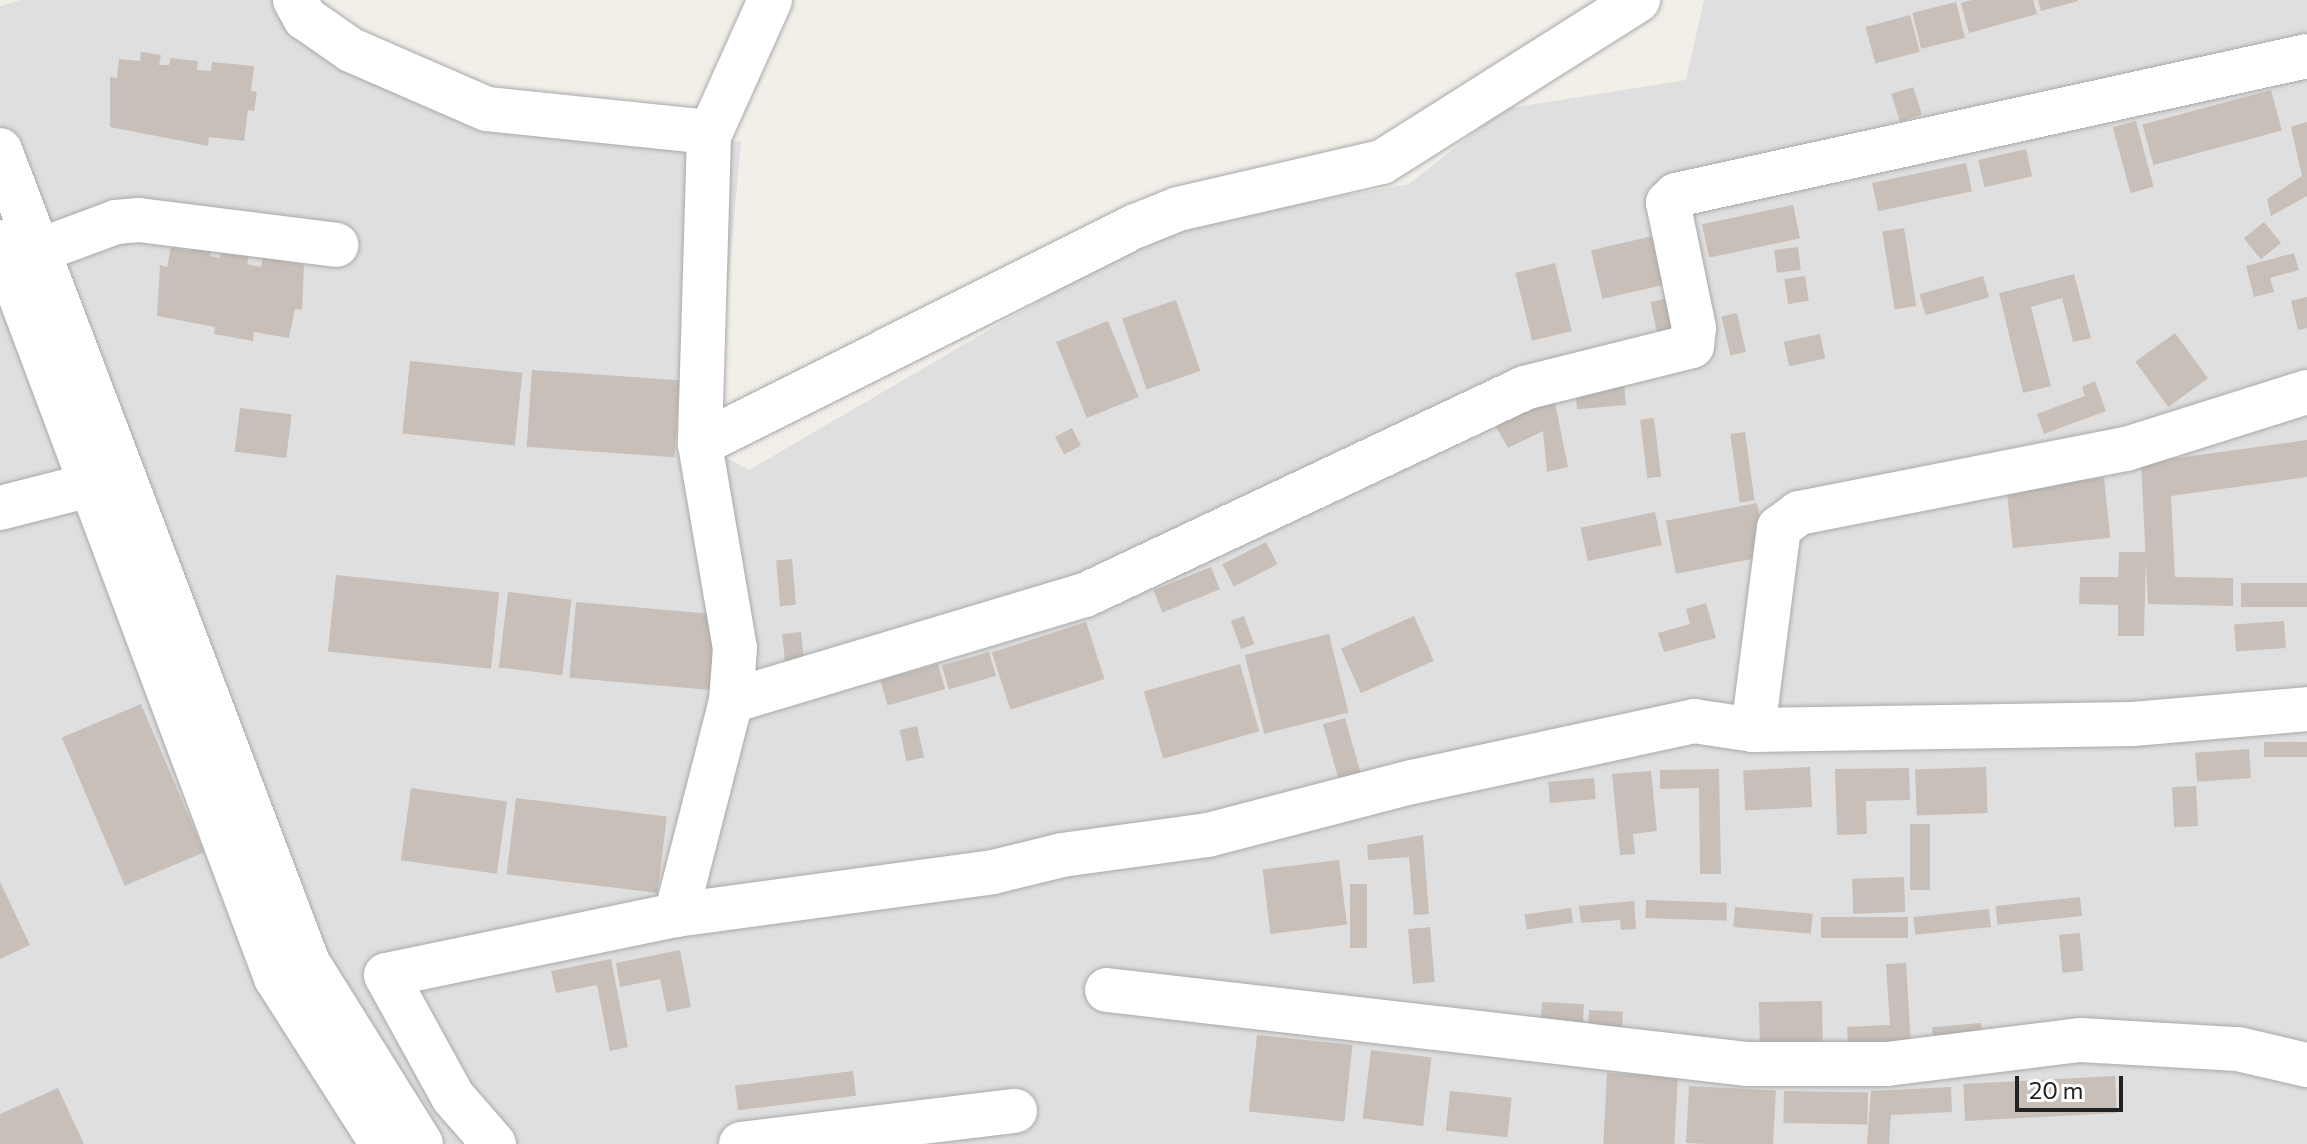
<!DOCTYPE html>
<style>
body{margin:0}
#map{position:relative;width:2307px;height:1144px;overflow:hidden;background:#f2efe9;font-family:Commissioner,sans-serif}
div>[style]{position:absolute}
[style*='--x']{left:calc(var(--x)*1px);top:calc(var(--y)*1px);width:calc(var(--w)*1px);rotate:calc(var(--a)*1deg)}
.residential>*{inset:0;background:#e0dfdf}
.building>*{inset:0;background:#c7bfb8;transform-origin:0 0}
.roads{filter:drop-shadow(0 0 2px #a9a9a9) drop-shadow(0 0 2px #a9a9a9)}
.minor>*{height:44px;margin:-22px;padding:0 22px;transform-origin:22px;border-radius:22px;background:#fff}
span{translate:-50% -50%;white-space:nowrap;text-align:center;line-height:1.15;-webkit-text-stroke:8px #fff;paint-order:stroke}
.scale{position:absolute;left:2015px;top:1076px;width:108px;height:36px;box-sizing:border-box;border:4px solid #222;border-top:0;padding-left:10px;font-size:24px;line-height:28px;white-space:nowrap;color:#222;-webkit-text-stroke:6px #fff;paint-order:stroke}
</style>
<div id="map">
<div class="residential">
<i style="clip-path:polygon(21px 0,310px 0,493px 116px,741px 142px,713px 450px,749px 470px,1162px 229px,1409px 184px,1504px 109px,1686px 80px,1704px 0,2307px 0,2307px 1144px,0 1144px,0 6px)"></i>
</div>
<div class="building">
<i style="clip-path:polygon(1972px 0,2033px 0,2037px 14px,1969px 33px,1961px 3px)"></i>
<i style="clip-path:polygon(2038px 0,2078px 0,2078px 1px,2041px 11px)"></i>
<i style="left:1956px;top:2px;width:37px;height:45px;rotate:76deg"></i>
<i style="left:1910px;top:15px;width:38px;height:46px;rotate:75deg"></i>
<i style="clip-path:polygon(141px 52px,161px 55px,159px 65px,169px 65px,170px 58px,198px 61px,197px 70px,211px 71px,212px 62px,254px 66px,251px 91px,257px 92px,254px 111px,248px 110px,244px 141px,209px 137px,208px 146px,110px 127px,110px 77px,117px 78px,119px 59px,140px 61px)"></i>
<i style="left:1913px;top:87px;width:29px;height:23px;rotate:72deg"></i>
<i style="left:2271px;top:90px;width:42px;height:133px;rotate:75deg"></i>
<i style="left:2136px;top:121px;width:68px;height:24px;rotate:75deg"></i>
<i style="clip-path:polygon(2307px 122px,2307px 196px,2271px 216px,2267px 199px,2302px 176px,2291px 127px)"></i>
<i style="left:2026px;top:149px;width:28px;height:49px;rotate:77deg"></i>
<i style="left:1966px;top:163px;width:29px;height:96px;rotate:78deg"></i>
<i style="left:1793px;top:205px;width:34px;height:93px;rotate:78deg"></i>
<i style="left:2264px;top:222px;width:27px;height:26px;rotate:51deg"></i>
<i style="left:1904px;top:228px;width:79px;height:22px;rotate:81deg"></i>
<i style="left:1670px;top:232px;width:50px;height:81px;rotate:77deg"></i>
<i style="clip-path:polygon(193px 243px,212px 247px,210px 256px,220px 258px,221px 251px,249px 256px,247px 264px,261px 267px,263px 257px,304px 265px,302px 310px,295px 309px,289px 338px,254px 332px,253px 341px,214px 334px,215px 327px,157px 316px,160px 265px,167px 267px,171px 247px,191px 251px)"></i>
<i style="left:1798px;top:247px;width:23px;height:24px;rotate:83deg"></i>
<i style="clip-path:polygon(2294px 253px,2299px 270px,2270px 278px,2274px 292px,2254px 297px,2246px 266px)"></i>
<i style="left:1555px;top:263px;width:70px;height:41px;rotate:76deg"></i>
<i style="clip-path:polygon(2074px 274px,2091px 338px,2073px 342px,2062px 298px,2031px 307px,2051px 386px,2023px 393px,1999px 293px)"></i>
<i style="left:1805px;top:276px;width:25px;height:21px;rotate:81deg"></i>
<i style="left:1983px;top:276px;width:22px;height:66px;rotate:74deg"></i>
<i style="left:1674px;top:297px;width:39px;height:24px;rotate:78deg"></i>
<i style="clip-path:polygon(2307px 297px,2307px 328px,2298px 330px,2291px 301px)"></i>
<i style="left:1176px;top:300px;width:75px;height:57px;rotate:71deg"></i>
<i style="left:1737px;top:313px;width:40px;height:16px;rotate:77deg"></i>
<i style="left:1108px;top:321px;width:82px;height:56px;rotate:68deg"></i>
<i style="left:2175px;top:333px;width:56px;height:49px;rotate:54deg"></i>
<i style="left:1820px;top:334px;width:25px;height:37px;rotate:78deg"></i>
<i style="left:410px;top:361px;width:113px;height:73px;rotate:6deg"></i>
<i style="left:532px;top:370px;width:148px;height:77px;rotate:4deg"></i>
<i style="clip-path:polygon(2095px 381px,2106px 411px,2044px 434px,2037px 414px,2085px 396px,2082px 387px)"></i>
<i style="left:1624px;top:383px;width:22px;height:49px;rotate:85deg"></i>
<i style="clip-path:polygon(1553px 393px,1568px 467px,1547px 472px,1543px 431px,1508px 448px,1495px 425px)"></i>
<i style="left:240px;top:408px;width:52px;height:44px;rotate:7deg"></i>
<i style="left:1654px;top:418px;width:59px;height:14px;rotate:83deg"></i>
<i style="left:1072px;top:428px;width:20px;height:19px;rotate:63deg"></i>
<i style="left:1745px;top:432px;width:69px;height:15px;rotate:82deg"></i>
<i style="clip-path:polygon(2307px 440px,2307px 477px,2171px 496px,2175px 577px,2233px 578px,2233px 606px,2148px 604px,2141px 463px)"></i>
<i style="left:2104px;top:478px;width:60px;height:98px;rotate:84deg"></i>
<i style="left:1757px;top:503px;width:54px;height:93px;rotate:79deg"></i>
<i style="left:1655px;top:512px;width:34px;height:76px;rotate:78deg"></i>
<i style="left:1266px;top:542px;width:25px;height:49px;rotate:63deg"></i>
<i style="clip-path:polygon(2119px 552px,2146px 552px,2144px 636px,2118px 636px,2118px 605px,2079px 604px,2080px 577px,2118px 577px)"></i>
<i style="left:792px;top:559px;width:46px;height:16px;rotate:85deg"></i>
<i style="left:1211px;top:567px;width:24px;height:62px;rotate:68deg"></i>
<i style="left:336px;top:575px;width:164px;height:77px;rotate:6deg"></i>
<i style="left:2241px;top:583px;width:66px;height:24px"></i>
<i style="left:508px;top:592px;width:64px;height:76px;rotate:7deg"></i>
<i style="left:576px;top:602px;width:151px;height:76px;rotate:5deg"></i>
<i style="clip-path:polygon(1706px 603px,1716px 638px,1664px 652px,1658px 633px,1690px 624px,1686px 609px)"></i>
<i style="left:1244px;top:616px;width:30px;height:14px;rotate:70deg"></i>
<i style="left:1414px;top:616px;width:49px;height:80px;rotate:66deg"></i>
<i style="left:2284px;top:621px;width:27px;height:50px;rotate:86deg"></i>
<i style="left:1086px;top:622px;width:60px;height:99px;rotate:72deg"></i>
<i style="left:801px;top:632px;width:28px;height:19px;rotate:84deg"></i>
<i style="left:1329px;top:634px;width:81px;height:87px;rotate:76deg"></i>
<i style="left:989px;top:652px;width:25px;height:49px;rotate:74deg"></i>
<i style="left:938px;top:664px;width:26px;height:60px;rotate:74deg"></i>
<i style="left:1240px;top:664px;width:70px;height:100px;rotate:74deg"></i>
<i style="left:141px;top:704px;width:161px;height:86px;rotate:67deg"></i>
<i style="left:1345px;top:718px;width:70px;height:23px;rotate:74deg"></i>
<i style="left:917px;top:726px;width:32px;height:18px;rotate:77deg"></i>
<i style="left:2307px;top:742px;width:15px;height:43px;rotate:90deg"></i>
<i style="left:2249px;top:749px;width:29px;height:54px;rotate:86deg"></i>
<i style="left:1810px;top:767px;width:40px;height:67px;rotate:87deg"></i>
<i style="left:1986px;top:767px;width:46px;height:71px;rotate:88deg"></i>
<i style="clip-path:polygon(1909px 768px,1910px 800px,1866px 801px,1867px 834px,1837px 835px,1835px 769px)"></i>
<i style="clip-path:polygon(1719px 769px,1721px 874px,1700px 874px,1699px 788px,1660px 789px,1660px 770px)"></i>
<i style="clip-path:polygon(1651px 771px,1657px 831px,1633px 834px,1635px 854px,1620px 855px,1612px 774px)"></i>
<i style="left:1594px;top:778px;width:21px;height:46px;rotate:85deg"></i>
<i style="left:2196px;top:786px;width:40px;height:24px;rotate:87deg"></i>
<i style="left:411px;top:788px;width:97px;height:73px;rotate:8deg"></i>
<i style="left:516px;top:798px;width:152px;height:77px;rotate:7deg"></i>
<i style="left:1910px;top:824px;width:20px;height:66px"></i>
<i style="clip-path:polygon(1423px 835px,1429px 914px,1414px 915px,1409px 857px,1368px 860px,1367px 845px)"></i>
<i style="left:1339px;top:860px;width:65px;height:77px;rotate:83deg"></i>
<i style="left:1904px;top:877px;width:35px;height:52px;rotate:88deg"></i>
<i style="clip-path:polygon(0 882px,30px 945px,0 959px)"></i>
<i style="left:1350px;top:884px;width:17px;height:64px"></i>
<i style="left:2080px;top:897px;width:19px;height:85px;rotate:84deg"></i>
<i style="left:1646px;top:900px;width:81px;height:18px;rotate:2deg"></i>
<i style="clip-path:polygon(1634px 901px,1636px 929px,1621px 930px,1620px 920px,1581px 923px,1579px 906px)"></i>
<i style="left:1735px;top:907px;width:78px;height:20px;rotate:5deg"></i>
<i style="left:1571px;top:908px;width:15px;height:47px;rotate:82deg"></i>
<i style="left:1989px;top:909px;width:18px;height:76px;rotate:84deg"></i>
<i style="left:1908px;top:917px;width:21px;height:87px;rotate:90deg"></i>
<i style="left:1430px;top:927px;width:55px;height:22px;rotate:85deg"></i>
<i style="left:2080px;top:933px;width:38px;height:21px;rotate:85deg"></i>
<i style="clip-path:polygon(680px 950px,691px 1007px,667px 1012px,660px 979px,620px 987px,616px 963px)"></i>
<i style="clip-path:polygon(611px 959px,628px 1047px,610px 1051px,597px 985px,556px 993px,551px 971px)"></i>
<i style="clip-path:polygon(1906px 963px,1911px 1044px,1848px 1047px,1847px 1027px,1890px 1025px,1886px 964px)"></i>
<i style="left:1822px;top:1001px;width:46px;height:63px;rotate:89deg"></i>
<i style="left:1542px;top:1002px;width:42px;height:22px;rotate:3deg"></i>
<i style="left:1589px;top:1010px;width:34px;height:16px;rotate:3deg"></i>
<i style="left:1981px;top:1023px;width:21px;height:49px;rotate:85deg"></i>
<i style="left:1257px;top:1035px;width:96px;height:77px;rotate:6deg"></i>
<i style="left:1371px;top:1050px;width:61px;height:69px;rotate:7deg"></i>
<i style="left:853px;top:1071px;width:25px;height:119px;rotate:83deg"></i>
<i style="left:1607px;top:1073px;width:71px;height:71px;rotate:3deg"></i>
<i style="left:2115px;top:1076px;width:37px;height:152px;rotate:87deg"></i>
<i style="left:1689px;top:1086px;width:87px;height:57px;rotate:3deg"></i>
<i style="clip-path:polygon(1951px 1087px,1952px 1112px,1891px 1115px,1889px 1144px,1867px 1144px,1871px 1091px)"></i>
<i style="clip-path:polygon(58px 1088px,84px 1144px,0 1144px,0 1114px)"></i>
<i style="left:1450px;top:1091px;width:62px;height:40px;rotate:6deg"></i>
<i style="left:1784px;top:1091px;width:84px;height:32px;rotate:1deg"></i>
</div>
<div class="roads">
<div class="minor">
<i style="--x:295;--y:0;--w:21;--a:61"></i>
<i style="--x:305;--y:18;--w:56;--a:34.8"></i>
<i style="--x:351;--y:50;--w:148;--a:23.5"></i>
<i style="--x:487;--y:109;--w:215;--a:5.9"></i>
<i style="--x:701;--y:131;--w:9;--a:32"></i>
<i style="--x:709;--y:136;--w:308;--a:91.7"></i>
<i style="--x:700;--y:444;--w:207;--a:80.3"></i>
<i style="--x:735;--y:648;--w:53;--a:94.3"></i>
<i style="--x:731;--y:701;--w:221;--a:104.4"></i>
<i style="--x:709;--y:136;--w:149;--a:-65.8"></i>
<i style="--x:0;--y:150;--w:869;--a:69.25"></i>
<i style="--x:308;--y:963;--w:213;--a:58"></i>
<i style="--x:0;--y:242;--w:786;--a:69.44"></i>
<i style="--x:276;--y:978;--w:197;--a:57.4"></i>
<i style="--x:38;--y:251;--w:83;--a:-20.4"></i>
<i style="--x:116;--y:222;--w:23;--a:-5"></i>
<i style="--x:139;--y:220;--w:199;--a:7.2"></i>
<i style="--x:700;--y:444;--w:487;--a:-26.6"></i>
<i style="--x:1136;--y:226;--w:45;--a:-22"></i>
<i style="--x:1178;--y:209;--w:209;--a:-13"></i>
<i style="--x:1382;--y:162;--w:303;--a:-32.3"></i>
<i style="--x:0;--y:508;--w:93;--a:-14.3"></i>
<i style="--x:731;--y:701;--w:370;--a:-16.7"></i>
<i style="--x:1085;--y:595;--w:485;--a:-25.2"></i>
<i style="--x:1524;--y:388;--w:173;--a:-14"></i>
<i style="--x:1692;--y:346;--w:18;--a:-84"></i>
<i style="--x:1694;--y:328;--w:128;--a:-101.7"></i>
<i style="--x:1668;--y:203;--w:11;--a:-45"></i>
<i style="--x:1676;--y:195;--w:646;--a:-12.42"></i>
<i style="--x:1753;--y:730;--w:204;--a:-82.7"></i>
<i style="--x:1779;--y:528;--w:25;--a:-37"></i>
<i style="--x:1799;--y:513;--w:333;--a:-11.1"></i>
<i style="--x:2126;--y:449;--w:190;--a:-17.5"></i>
<i style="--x:1107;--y:990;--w:645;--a:6.59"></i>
<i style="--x:1748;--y:1064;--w:139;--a:0"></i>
<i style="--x:1887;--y:1064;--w:194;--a:-7.1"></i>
<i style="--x:2080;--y:1040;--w:158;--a:3.3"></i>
<i style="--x:2238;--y:1049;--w:71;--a:13.1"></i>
<i style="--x:494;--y:1144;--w:62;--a:-131.1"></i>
<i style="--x:453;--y:1097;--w:139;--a:-118.8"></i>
<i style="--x:386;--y:975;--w:296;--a:-11.7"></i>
<i style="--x:676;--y:915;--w:320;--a:-7.7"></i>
<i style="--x:993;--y:872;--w:71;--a:-13.8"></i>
<i style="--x:1062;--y:855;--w:147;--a:-7.8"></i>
<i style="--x:1208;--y:835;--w:211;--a:-14.6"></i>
<i style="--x:1412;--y:782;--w:289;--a:-12.2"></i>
<i style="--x:1694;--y:721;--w:60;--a:8.7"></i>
<i style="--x:1753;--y:730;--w:380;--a:-0.9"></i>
<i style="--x:2133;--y:724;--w:175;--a:-4.9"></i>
<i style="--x:741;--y:1144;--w:276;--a:-6.9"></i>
</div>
</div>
<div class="scale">20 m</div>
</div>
